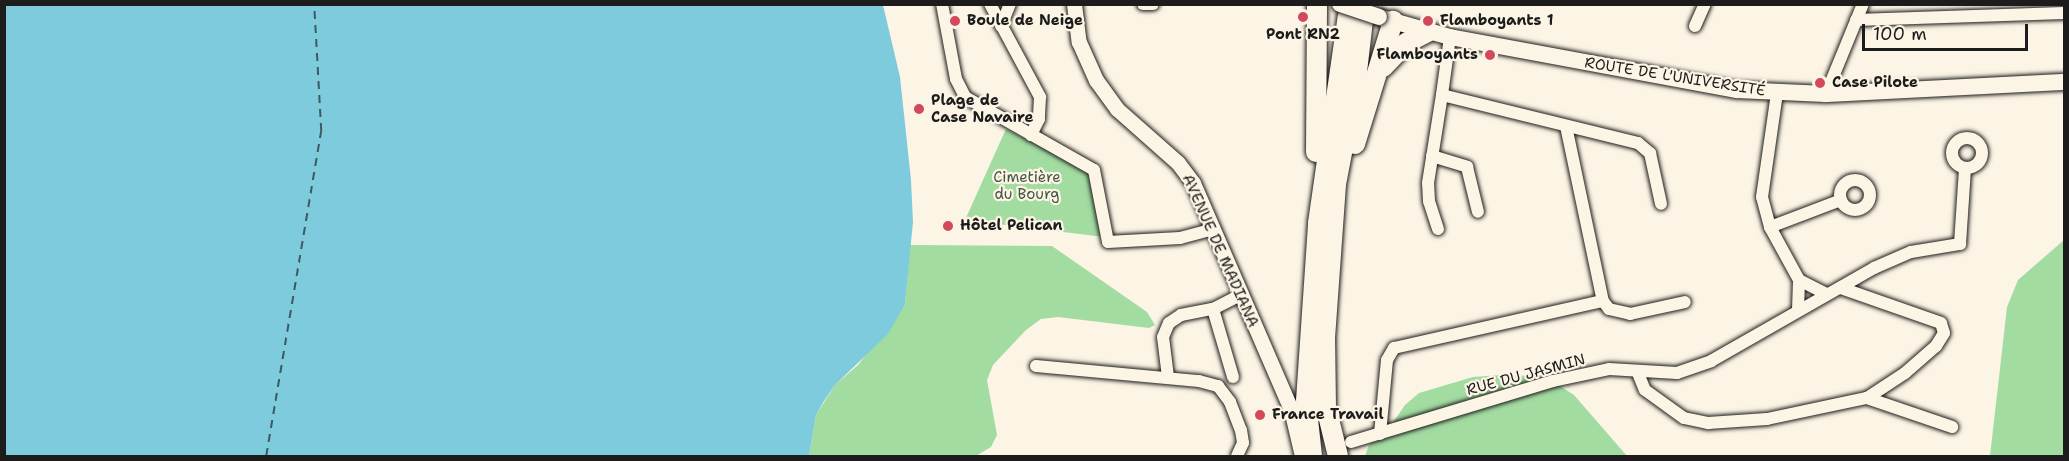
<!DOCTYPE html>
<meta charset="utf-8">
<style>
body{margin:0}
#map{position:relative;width:2069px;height:461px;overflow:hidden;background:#fcf5e5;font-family:"Shantell Sans",sans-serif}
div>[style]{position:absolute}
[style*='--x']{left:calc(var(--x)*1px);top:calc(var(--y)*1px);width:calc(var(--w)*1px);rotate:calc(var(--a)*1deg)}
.green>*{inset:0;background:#a2dca1}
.water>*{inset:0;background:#7dcbdc}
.ferry>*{height:1.5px;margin-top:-0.75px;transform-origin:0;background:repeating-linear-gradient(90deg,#3e595f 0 8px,transparent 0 14px)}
.roads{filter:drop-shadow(0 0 2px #1c1c1c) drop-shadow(0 0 2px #1c1c1c)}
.minor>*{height:12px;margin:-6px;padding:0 6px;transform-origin:6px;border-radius:6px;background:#fcf5e5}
.minor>.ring{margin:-6px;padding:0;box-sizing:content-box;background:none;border:12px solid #fcf5e5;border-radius:50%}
.tertiary>*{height:15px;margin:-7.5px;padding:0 7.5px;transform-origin:7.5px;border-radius:7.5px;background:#fcf5e5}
.secondary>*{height:16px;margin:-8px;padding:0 8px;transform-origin:8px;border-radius:8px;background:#fcf5e5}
.primary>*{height:20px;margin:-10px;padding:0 10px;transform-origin:10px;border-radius:10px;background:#fcf5e5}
.bridges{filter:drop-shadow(0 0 2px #1c1c1c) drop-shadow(0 0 2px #1c1c1c)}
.secondary-bridge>*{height:16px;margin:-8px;padding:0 8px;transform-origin:8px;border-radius:8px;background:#fcf5e5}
.dots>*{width:16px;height:16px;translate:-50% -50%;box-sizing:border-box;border:3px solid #fcf5e5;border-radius:50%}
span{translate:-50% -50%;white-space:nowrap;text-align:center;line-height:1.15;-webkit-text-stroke:4.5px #fcf5e5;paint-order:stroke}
.poi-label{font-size:15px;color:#1c1c1c;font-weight:700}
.left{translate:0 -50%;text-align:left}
.right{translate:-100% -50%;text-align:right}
.street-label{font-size:15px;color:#1c1c1c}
.park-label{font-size:15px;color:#445644}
.frame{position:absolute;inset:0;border:6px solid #1c1c1c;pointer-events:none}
.scale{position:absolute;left:1862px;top:24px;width:166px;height:27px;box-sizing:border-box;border:3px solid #1c1c1c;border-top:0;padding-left:8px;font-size:18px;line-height:21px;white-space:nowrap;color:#1c1c1c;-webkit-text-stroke:4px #fcf5e5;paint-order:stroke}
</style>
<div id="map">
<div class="green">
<i style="clip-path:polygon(1006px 129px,1094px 175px,1104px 237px,965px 220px)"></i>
<i style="clip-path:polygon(2064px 240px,2064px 456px,1990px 456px,2007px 307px,2018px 280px)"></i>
<i style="clip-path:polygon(910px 245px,1052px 246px,1147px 312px,1155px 325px,1149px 328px,1058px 317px,1041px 319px,1026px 330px,993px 365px,987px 380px,997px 435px,991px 447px,976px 456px,809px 456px,816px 415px,835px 385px,858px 365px,905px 304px)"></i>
<i style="clip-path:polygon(1501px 375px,1530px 376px,1557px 384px,1574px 395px,1627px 456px,1365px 456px,1369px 445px,1390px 427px,1405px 405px,1419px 393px,1473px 377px)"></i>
</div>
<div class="water">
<i style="clip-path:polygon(4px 5px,883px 5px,900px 77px,911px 180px,913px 222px,905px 304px,888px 334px,835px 385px,824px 401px,816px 415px,809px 456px,5px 456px)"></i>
</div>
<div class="ferry">
<i style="--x:266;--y:456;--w:330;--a:-80.4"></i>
<i style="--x:321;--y:131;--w:127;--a:-93.2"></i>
</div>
<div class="roads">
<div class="minor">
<i style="--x:942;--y:4;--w:76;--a:79.4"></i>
<i style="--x:956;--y:79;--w:20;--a:63"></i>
<i style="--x:965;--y:97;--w:148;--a:29.5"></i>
<i style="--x:1094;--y:170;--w:73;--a:79"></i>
<i style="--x:1108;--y:242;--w:72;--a:-3.2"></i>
<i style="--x:1180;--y:238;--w:34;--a:-15"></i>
<i style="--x:990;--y:4;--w:106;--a:61.7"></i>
<i style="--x:1040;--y:97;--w:22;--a:93"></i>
<i style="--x:1039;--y:119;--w:18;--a:117"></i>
<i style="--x:1143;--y:4;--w:10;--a:0"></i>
<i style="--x:1856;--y:20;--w:208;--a:-1.9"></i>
<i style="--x:1001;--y:26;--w:24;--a:-68"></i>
<i style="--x:1695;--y:26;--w:24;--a:-66"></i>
<i style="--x:1450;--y:37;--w:59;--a:97.9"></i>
<i style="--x:1442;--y:95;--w:202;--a:13.8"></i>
<i style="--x:1638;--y:143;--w:16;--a:40"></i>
<i style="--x:1650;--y:153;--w:52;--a:77.8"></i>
<i style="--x:1777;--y:93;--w:105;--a:98.2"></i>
<i style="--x:1762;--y:197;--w:31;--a:75"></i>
<i style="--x:1770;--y:227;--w:60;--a:61.3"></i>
<i style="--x:1799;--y:280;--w:31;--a:27"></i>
<i style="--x:1826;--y:94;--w:97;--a:-67.7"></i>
<i style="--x:1566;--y:126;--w:179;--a:78.1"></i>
<i style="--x:1603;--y:301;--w:10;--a:53"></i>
<i style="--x:1609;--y:309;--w:22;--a:13"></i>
<i style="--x:1630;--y:314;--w:56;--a:-12.3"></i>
<i class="ring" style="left:1952px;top:138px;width:18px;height:18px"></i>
<i style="--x:1432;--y:156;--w:37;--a:17"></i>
<i style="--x:1467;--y:167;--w:46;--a:76.3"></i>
<i class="ring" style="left:1840px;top:180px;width:18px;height:18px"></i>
<i style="--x:1770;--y:227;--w:76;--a:-20.8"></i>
<i style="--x:1438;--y:229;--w:29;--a:-108"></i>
<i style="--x:1429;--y:201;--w:18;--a:-93"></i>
<i style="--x:1428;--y:183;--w:89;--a:-81"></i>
<i style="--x:1213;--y:309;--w:71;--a:73.6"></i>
<i style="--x:1798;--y:310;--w:30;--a:-88"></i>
<i style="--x:1036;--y:366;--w:164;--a:5.3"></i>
<i style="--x:1199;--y:381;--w:20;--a:15"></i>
<i style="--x:1218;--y:386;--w:20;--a:53"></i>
<i style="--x:1230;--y:402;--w:30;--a:69"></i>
<i style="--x:1241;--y:430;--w:13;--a:81"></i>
<i style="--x:1243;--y:443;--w:14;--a:115"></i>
<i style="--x:1638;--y:373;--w:18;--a:68"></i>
<i style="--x:1645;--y:390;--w:48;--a:35.7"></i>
<i style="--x:1684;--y:418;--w:25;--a:12"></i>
<i style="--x:1708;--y:423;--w:59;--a:-3.9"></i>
<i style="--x:1767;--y:419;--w:102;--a:-11.9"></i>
<i style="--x:1867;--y:398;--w:45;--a:-33.3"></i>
<i style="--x:1905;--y:373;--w:41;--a:-41.1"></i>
<i style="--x:1936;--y:346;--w:15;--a:-58"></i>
<i style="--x:1944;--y:333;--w:10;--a:-107"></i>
<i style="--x:1941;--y:323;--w:106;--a:-160.7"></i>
<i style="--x:1168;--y:377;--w:40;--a:-97.1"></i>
<i style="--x:1163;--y:337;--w:15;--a:-67"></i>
<i style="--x:1169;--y:323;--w:14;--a:-34"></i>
<i style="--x:1181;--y:315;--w:33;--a:-11"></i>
<i style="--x:1213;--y:309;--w:31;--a:-27"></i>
<i style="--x:1867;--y:398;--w:90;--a:18.8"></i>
<i style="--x:1380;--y:434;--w:74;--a:-84.6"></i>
<i style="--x:1387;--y:360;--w:14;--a:-60"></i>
<i style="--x:1394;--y:348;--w:214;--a:-12.7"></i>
<i style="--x:1351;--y:442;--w:211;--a:-16.8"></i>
<i style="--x:1553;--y:381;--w:57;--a:-12.1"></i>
<i style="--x:1609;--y:369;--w:68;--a:3.4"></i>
<i style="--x:1677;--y:373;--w:36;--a:-19"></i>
<i style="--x:1711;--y:361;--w:188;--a:-29.7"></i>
<i style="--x:1874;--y:268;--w:40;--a:-23.4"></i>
<i style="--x:1911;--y:252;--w:50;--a:-9.3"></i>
<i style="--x:1960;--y:244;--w:76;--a:-86.2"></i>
</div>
<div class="tertiary">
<i style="--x:1074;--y:4;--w:38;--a:83"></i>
<i style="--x:1079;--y:42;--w:42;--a:65.9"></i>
<i style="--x:1096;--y:80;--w:36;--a:54"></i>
<i style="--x:1117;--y:109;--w:81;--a:41.5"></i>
<i style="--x:1178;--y:163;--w:25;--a:53"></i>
<i style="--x:1193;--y:183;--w:246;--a:66.6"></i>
<i style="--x:1291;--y:409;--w:48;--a:76.8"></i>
</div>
<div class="secondary">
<i style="--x:1382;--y:18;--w:71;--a:15.6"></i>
<i style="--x:1450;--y:37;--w:292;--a:10.5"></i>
<i style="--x:1737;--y:90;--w:89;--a:2.6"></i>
<i style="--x:1826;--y:94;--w:238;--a:-2.9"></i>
</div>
<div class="primary">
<i style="--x:1383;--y:67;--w:33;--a:-46"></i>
<i style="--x:1406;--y:43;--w:25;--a:-27"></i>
<i style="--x:1355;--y:144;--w:129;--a:-72.8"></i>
<i style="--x:1316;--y:152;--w:148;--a:-89.6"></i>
<i style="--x:1312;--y:456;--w:55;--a:-96.2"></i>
<i style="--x:1306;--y:401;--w:178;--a:-86.1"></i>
<i style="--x:1318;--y:223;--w:209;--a:-81.8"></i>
<i style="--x:1338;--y:456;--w:50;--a:-103.8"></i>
<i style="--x:1326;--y:407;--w:69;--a:-90.8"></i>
<i style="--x:1325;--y:338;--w:154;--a:-85.9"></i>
<i style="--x:1336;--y:184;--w:106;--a:-79.1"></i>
<i style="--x:1356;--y:80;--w:60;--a:-83.3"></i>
</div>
</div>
<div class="bridges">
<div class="secondary-bridge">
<i style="--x:1340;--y:4;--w:41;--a:18.4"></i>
</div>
</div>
<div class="dots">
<i style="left:1303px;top:17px;background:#d1495b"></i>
<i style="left:955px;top:21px;background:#d1495b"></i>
<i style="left:1428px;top:21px;background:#d1495b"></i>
<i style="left:1490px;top:55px;background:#d1495b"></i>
<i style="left:1820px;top:83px;background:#d1495b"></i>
<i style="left:919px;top:109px;background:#d1495b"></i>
<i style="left:948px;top:226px;background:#d1495b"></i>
<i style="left:1260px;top:415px;background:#d1495b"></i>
</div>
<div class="poi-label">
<span class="left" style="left:967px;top:21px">Boule de Neige</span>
<span class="left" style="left:1440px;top:21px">Flamboyants 1</span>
<span style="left:1303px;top:35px">Pont RN2</span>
<span class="right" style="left:1478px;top:55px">Flamboyants</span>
<span class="left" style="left:1832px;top:83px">Case Pilote</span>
<span class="left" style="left:931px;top:109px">Plage de<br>Case Navaire</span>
<span class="left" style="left:960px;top:226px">Hôtel Pelican</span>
<span class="left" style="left:1272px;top:415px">France Travail</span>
</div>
<div class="street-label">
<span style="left:1675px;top:77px;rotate:9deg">ROUTE DE L'UNIVERSITÉ</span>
<span style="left:1220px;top:251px;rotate:66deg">AVENUE DE MADIANA</span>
<span style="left:1526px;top:375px;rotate:-15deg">RUE DU JASMIN</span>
</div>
<div class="park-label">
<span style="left:1027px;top:186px">Cimetière<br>du Bourg</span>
</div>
<div class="frame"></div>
<div class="scale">100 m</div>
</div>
